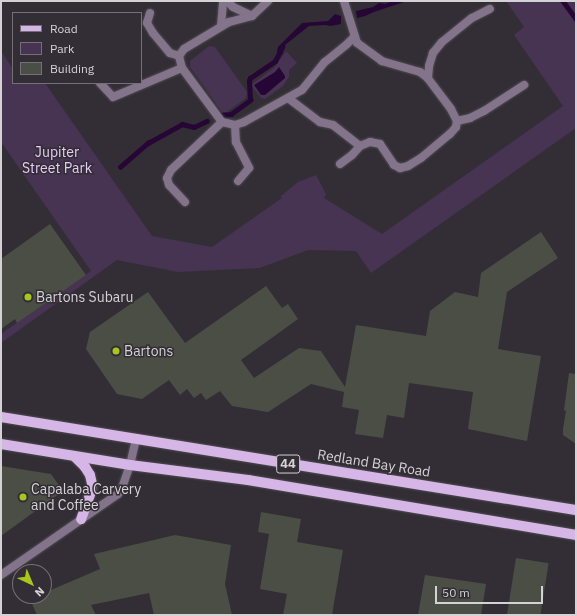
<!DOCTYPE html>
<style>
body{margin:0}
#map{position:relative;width:577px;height:616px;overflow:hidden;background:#332e35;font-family:"IBM Plex Sans",sans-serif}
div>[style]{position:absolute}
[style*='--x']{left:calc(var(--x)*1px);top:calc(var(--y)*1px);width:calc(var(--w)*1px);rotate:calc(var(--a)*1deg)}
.green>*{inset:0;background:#473352}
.water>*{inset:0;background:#260634}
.stream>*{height:4.5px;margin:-2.25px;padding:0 2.25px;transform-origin:2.25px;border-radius:2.25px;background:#260634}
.building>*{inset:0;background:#4b4e45;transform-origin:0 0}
.roads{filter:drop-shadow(0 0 1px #504c52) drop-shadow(0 0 1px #504c52)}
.street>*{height:8px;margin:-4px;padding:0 4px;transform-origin:4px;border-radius:4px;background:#83748b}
.primary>*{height:10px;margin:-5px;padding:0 5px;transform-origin:5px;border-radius:5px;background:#d5b6e7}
.dots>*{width:11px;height:11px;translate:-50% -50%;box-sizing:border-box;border:2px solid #332e35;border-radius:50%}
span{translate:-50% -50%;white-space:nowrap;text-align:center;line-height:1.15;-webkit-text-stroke:3px #332e35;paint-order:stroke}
.shield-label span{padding:1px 3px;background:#332e35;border:1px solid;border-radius:3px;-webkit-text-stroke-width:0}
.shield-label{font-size:13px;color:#d5d2d6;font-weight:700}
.park-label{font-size:14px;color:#e9cbfa}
.poi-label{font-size:14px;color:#d5d2d6}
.left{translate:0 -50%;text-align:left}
.street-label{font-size:14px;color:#d5d2d6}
.frame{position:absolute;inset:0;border:2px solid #d5d2d6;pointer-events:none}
.legend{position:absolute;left:12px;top:12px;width:130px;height:72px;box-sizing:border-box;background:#332e35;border:1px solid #747075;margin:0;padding:5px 7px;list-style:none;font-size:12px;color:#d5d2d6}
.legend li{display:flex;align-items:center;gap:8px;height:20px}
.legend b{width:20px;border:1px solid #747075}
.north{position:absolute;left:12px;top:564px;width:40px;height:40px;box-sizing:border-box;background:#332e35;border:1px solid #747075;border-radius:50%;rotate:136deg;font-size:11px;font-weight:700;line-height:16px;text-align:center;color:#d5d2d6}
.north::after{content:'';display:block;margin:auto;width:14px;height:18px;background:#a9c71b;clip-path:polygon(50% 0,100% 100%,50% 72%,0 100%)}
.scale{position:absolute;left:435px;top:586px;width:108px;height:18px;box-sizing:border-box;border:2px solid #d5d2d6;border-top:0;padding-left:5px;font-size:12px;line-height:14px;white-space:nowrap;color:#d5d2d6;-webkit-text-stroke:3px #332e35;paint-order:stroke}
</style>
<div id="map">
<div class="green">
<i style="clip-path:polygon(506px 1px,576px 1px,576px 128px,371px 273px,356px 251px,308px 250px,260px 268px,178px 272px,117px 260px,1px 343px,1px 334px,91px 271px,1px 142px,1px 51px,13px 69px,13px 83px,45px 83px,152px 236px,212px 247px,282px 198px,281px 196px,298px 182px,316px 175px,326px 194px,324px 198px,382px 234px,563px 106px,514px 35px,524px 27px)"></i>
<i style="clip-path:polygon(209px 46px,215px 47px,247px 92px,246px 98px,227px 112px,222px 112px,190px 67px,190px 61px)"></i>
<i style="clip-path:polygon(286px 51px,297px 63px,289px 70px,289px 77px,283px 86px,265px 99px,261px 98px,251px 85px,275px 67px)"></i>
</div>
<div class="water">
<i style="clip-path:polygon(393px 1px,407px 1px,374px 12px,365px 16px,357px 18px,356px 11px,373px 7px,379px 3px,385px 4px)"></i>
<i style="clip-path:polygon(335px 14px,341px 16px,341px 24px,331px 26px,325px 25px,309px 26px,285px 45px,282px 55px,277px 52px,278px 47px,302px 23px,328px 21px)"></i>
<i style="clip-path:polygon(279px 67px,285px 76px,285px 78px,265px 95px,261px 95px,254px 85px,275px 72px)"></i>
</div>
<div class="stream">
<i style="--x:563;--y:1;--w:22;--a:54"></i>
<i style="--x:221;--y:115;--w:10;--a:-6"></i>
<i style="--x:231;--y:114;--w:24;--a:-36"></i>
<i style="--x:250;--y:100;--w:19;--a:-93"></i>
<i style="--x:249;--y:81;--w:3;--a:-72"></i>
<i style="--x:250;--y:78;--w:30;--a:-34"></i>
<i style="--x:275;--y:61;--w:16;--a:-63"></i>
<i style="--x:120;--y:167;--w:37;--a:-41"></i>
<i style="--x:148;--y:143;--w:39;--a:-29"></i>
<i style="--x:182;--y:124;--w:12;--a:14"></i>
<i style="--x:194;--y:127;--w:14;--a:-25"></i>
</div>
<div class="building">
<i style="clip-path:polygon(50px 224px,86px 275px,17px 323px,15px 319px,1px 329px,1px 259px)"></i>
<i style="clip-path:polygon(541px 232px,558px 258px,507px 292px,498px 349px,541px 356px,527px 441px,468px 429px,473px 392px,409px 383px,404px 418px,387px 415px,383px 438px,355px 434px,359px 410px,342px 407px,344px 392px,311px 384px,268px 412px,232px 406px,220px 391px,206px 400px,201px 393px,194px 398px,187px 389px,180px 395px,169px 380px,142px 399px,117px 394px,86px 349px,90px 332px,148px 292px,185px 343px,266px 286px,282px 308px,288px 304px,298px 319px,241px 360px,254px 378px,299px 348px,321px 351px,345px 387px,356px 325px,426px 336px,430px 311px,455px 292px,478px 297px,481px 273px)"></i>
<i style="clip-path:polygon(569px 373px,576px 374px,576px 444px,563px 435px,563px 429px,566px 411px,564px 410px)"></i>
<i style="clip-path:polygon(1px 466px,51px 474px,63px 491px,1px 536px)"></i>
<i style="clip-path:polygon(261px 512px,301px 519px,297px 542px,343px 550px,332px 615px,283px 615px,287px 594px,260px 589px,269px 534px,258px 532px)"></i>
<i style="clip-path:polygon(175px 535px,231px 545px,225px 584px,232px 615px,154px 615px,149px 593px,91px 605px,96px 615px,37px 615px,30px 599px,37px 596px,44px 596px,44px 593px,100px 569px,94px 554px)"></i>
<i style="left:516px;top:558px;width:33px;height:58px;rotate:9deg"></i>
<i style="clip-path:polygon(425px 575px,486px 584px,481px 615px,418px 615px)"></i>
</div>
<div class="roads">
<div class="street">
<i style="--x:227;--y:1;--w:8;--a:45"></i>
<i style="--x:233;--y:7;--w:21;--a:25"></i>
<i style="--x:268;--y:1;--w:22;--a:137"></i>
<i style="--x:252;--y:16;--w:24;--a:165"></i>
<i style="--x:229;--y:22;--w:52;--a:149"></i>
<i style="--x:184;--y:49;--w:9;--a:126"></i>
<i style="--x:179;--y:56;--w:12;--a:76"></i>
<i style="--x:182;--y:68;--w:67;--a:53.5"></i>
<i style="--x:222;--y:122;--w:13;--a:13"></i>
<i style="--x:235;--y:125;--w:9;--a:-18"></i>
<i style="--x:244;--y:122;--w:66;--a:-28.9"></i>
<i style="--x:302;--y:90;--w:36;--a:-51"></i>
<i style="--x:325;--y:62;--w:28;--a:-39"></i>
<i style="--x:347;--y:44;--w:11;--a:-45"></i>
<i style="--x:150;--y:13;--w:10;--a:107"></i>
<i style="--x:147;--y:23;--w:12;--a:59"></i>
<i style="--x:153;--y:33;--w:26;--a:50"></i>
<i style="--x:170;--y:53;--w:9;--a:18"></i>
<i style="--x:221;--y:26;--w:25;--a:-85"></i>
<i style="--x:428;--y:78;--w:12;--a:-85"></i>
<i style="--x:429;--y:66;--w:14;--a:-73"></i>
<i style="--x:433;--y:53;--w:14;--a:-51"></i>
<i style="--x:442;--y:42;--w:38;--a:-39"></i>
<i style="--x:472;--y:18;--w:20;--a:-27"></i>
<i style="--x:100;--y:83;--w:19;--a:47"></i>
<i style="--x:113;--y:97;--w:75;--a:-22.8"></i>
<i style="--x:288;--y:98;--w:40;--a:37"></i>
<i style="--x:320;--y:122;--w:13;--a:13"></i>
<i style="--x:333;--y:125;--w:34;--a:38"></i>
<i style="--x:360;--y:146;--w:11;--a:-22"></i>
<i style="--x:370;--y:142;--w:10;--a:11"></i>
<i style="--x:380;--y:144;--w:25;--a:56"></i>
<i style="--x:394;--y:165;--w:7;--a:27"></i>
<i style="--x:400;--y:168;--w:8;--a:-14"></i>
<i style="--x:408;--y:166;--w:15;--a:-32"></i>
<i style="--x:421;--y:158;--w:38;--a:-40"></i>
<i style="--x:450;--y:134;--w:9;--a:-49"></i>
<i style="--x:456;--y:127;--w:6;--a:-81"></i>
<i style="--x:457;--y:121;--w:13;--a:-117"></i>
<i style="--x:451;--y:109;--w:39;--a:-127"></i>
<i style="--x:428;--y:78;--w:10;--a:-143"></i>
<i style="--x:420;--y:72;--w:40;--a:-164"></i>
<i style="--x:382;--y:61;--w:31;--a:-144"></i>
<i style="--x:357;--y:43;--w:44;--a:-107.2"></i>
<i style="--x:457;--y:121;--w:13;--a:-13"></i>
<i style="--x:470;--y:118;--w:16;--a:-27"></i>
<i style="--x:484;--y:111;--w:48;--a:-33"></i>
<i style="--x:235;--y:125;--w:17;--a:87"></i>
<i style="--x:236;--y:142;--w:29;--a:63"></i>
<i style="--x:249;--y:168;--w:17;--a:130"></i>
<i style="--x:340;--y:164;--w:15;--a:-37"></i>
<i style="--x:352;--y:155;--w:12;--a:-48"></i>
<i style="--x:185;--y:202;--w:23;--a:-133"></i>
<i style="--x:169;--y:185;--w:7;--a:-106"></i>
<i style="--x:167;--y:178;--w:9;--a:-63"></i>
<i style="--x:171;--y:170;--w:70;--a:-43.3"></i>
<i style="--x:1;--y:575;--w:142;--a:-34.7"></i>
<i style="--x:118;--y:494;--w:7;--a:-56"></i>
<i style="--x:122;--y:488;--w:24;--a:-71"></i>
<i style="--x:130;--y:465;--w:27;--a:-77"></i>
</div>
<div class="primary">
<i style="--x:1;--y:417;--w:582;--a:9.19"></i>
<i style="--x:1;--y:444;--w:131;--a:9.2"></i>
<i style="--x:130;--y:465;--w:119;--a:7.2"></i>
<i style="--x:248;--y:480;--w:333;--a:9.5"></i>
<i style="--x:74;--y:456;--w:16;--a:45"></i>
<i style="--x:85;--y:467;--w:9;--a:58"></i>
<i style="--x:90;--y:475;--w:9;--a:77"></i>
<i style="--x:92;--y:484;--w:8;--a:97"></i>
<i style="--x:91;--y:492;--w:29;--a:110"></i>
</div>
</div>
<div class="dots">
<i style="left:28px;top:297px;background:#a9c71b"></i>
<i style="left:116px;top:351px;background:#a9c71b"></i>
<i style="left:23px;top:497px;background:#a9c71b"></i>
</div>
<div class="shield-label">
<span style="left:288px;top:464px">44</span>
</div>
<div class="park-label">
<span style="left:57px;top:160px">Jupiter<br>Street Park</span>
</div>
<div class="poi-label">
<span class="left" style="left:36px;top:297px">Bartons Subaru</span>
<span class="left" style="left:124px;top:351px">Bartons</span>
<span class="left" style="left:31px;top:497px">Capalaba Carvery<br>and Coffee</span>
</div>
<div class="street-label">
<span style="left:374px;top:463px;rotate:9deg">Redland Bay Road</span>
</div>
<div class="frame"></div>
<ul class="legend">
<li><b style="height:5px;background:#d5b6e7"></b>Road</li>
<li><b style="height:11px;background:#473352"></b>Park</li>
<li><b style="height:11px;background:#4b4e45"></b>Building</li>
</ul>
<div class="north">N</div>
<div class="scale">50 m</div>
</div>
